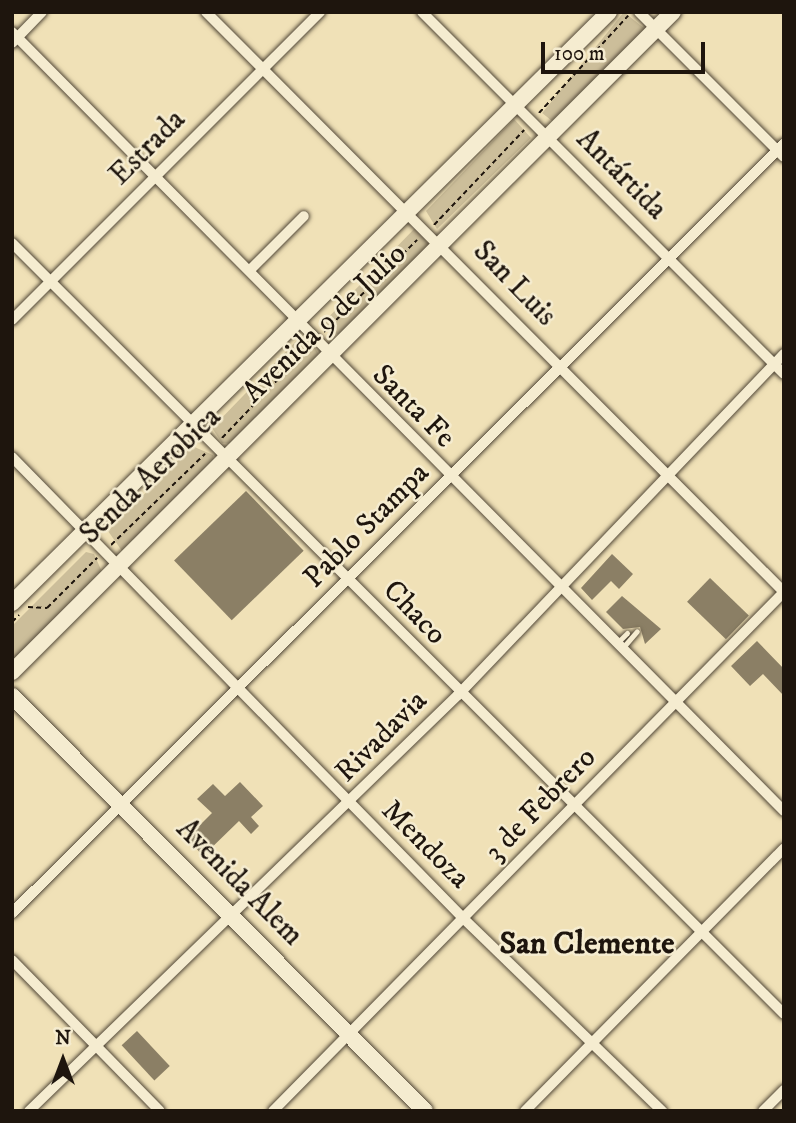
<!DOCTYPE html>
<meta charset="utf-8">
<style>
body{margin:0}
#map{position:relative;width:796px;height:1123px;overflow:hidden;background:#f0e1b7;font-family:"IM FELL DW Pica",serif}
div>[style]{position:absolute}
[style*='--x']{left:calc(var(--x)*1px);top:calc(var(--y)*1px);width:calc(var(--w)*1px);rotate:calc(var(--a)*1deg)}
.green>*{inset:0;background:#ccbe9a;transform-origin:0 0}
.building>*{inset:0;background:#8b7f65;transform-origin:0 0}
.path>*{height:2px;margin-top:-1px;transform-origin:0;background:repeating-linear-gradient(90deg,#1e150d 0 5px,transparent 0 8.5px)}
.roads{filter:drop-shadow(0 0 2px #524838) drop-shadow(0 0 2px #524838)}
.service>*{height:5px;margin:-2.5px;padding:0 2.5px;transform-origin:2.5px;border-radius:2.5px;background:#f5ecd0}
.minor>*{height:10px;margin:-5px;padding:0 5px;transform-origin:5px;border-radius:5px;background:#f5ecd0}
.secondary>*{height:16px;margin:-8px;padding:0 8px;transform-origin:8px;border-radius:8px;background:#f5ecd0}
span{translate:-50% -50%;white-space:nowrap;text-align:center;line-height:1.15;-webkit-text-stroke:5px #f5ecd0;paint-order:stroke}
.street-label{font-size:30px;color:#1e150d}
.neighbourhood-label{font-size:32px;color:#1e150d;font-weight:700}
.frame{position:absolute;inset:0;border:14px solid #1e150d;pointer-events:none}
.north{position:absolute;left:28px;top:1025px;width:70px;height:70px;-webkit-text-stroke:5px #f5ecd0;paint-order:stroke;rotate:0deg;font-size:19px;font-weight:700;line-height:28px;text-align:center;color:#1e150d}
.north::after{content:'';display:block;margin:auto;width:24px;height:32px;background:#1e150d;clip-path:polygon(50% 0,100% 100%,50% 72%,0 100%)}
.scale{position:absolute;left:541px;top:42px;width:164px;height:32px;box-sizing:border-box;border:4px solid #1e150d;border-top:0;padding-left:9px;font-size:21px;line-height:24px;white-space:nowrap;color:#1e150d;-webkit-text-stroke:5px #f5ecd0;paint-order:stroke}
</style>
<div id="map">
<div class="green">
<i style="left:624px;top:12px;width:27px;height:130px;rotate:39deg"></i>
<i style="clip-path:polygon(514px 119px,531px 138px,437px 229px,426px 211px)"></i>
<i style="clip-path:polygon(416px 227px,431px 248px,341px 336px,320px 326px)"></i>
<i style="clip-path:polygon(300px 337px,310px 338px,321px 359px,232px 444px,222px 443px,212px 428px)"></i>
<i style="clip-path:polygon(192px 446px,213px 455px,215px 466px,122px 551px,108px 531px)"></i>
<i style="clip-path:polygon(86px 552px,94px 554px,103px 574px,12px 666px,12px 626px)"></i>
</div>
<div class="building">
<i style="left:246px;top:491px;width:83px;height:100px;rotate:46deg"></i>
<i style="clip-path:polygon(612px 554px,633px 574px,619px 589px,611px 581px,592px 600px,581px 588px)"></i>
<i style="left:710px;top:578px;width:54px;height:33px;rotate:44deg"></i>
<i style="clip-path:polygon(622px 596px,661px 629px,645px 644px,640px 627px,623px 629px,606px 612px)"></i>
<i style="clip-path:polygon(757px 641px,784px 669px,784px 696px,763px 674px,750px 686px,731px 666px)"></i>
<i style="clip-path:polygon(240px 782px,263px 806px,251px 817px,259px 826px,251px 834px,239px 821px,203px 856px,187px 838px,212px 813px,197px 799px,213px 784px,225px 796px)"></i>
<i style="left:137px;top:1031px;width:48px;height:21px;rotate:47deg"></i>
</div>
<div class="path">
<i style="--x:539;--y:113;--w:132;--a:-47.5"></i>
<i style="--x:434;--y:225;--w:131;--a:-46.5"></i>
<i style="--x:324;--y:332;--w:131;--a:-44.7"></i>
<i style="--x:222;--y:438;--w:124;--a:-46.3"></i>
<i style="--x:111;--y:545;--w:131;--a:-44.1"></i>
<i style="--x:28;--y:607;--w:19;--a:3"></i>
<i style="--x:47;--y:608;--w:71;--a:-45"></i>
<i style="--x:12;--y:622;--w:10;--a:-45"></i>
</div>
<div class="roads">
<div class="service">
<i style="--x:620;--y:640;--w:10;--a:-45"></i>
<i style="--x:625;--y:645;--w:18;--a:-49"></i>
</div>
<div class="minor">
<i style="--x:206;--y:12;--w:819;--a:45.1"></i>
<i style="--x:422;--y:12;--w:512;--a:45"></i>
<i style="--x:639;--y:12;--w:205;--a:45"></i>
<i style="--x:12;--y:32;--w:1097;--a:45.26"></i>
<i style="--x:12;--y:43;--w:43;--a:-45.9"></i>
<i style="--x:12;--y:243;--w:1091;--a:44.96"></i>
<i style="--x:250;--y:270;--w:76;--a:-45"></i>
<i style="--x:12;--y:320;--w:436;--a:-45"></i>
<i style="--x:12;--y:457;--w:646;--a:45.63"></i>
<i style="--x:464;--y:919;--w:276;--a:44.1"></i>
<i style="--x:12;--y:913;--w:1090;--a:-44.89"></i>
<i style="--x:12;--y:960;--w:211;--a:45.6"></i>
<i style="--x:29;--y:1111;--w:598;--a:-44.12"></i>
<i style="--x:458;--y:695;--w:472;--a:-46.3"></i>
<i style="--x:273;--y:1111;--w:728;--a:-45.45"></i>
<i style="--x:525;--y:1111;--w:369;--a:-45.4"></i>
<i style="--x:763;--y:1111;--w:30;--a:-45"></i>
</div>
<div class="secondary">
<i style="--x:12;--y:603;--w:840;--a:-44.71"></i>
<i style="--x:12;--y:672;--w:934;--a:-44.96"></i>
<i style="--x:12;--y:696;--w:585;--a:45.14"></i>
</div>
</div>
<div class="street-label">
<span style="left:148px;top:148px;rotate:-45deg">Estrada</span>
<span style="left:621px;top:175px;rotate:45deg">Antártida</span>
<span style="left:514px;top:284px;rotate:46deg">San Luis</span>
<span style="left:325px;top:324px;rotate:-44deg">Avenida 9 de Julio</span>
<span style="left:413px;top:407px;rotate:45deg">Santa Fe</span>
<span style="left:151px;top:476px;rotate:-44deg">Senda Aerobica</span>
<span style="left:367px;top:526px;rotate:-45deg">Pablo Stampa</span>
<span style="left:414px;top:613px;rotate:46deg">Chaco</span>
<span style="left:382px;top:737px;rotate:-45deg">Rivadavia</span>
<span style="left:541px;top:805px;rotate:-46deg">3 de Febrero</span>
<span style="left:425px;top:845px;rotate:45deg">Mendoza</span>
<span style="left:239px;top:883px;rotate:45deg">Avenida Alem</span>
</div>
<div class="neighbourhood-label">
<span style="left:587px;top:944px">San Clemente</span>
</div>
<div class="frame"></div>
<div class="north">N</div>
<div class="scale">100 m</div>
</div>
